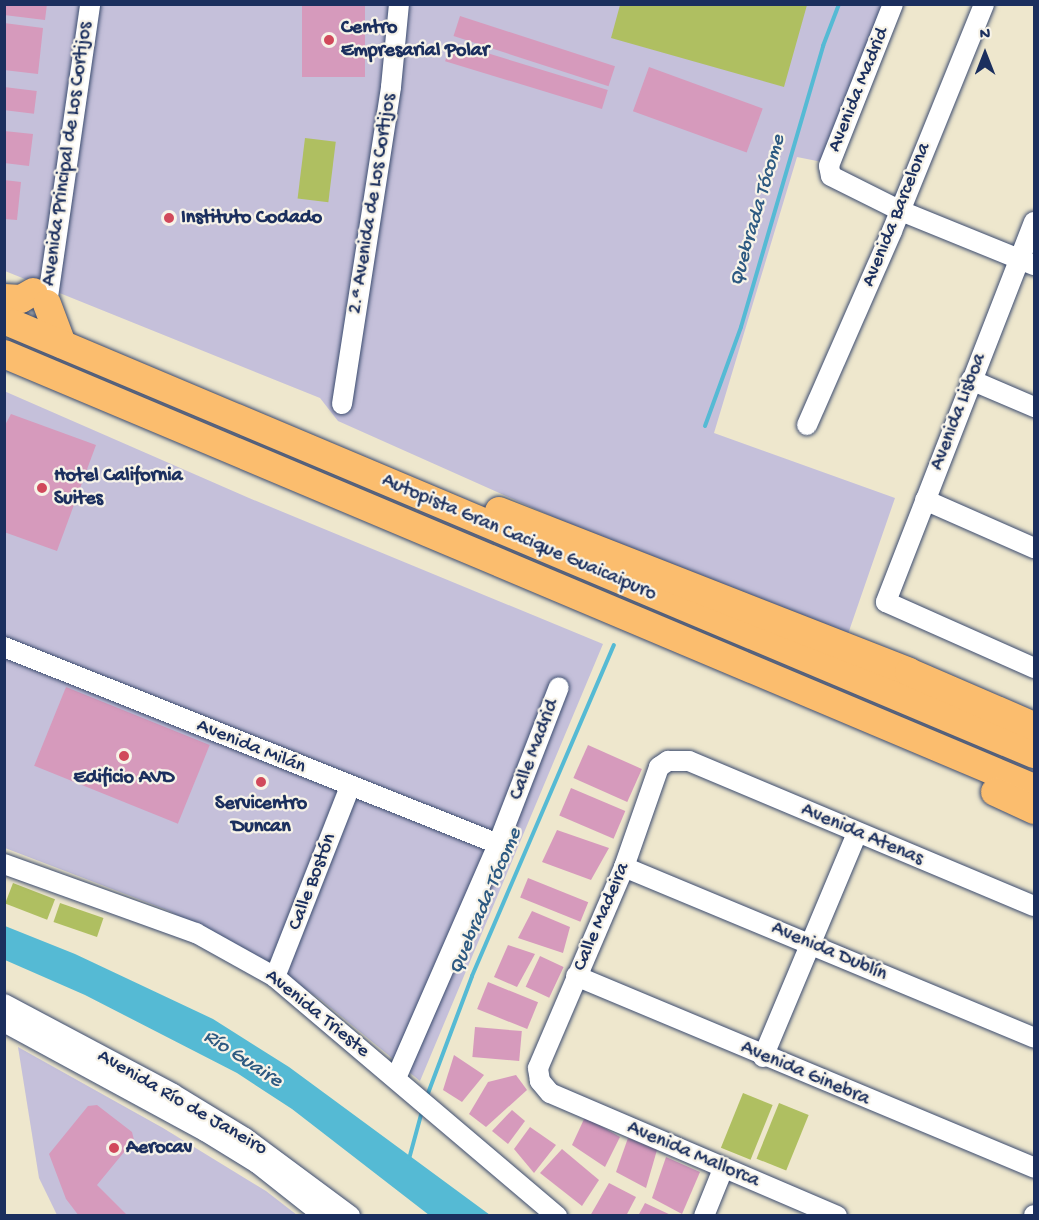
<!DOCTYPE html>
<meta charset="utf-8">
<style>
body{margin:0}
#map{position:relative;width:1039px;height:1220px;overflow:hidden;background:#eee7cd;font-family:"Gochi Hand",sans-serif}
div>[style]{position:absolute}
[style*='--x']{left:calc(var(--x)*1px);top:calc(var(--y)*1px);width:calc(var(--w)*1px);rotate:calc(var(--a)*1deg)}
.industrial>*{inset:0;background:#c5c0da}
.green>*{inset:0;background:#afbf61;transform-origin:0 0}
.water>*{inset:0;background:#55bad4}
.stream>*{height:4px;margin:-2px;padding:0 2px;transform-origin:2px;border-radius:2px;background:#55bad4}
.building>*{inset:0;background:#d69abc;transform-origin:0 0}
.roads{filter:drop-shadow(0 0 2px #3b4b6f) drop-shadow(0 0 2px #3b4b6f)}
.minor>*{height:20px;margin:-10px;padding:0 10px;transform-origin:10px;border-radius:10px;background:#fff}
.highway>*{height:28px;margin:-14px;padding:0 14px;transform-origin:14px;border-radius:14px;background:#fbbd6e}
.dots>*{width:16px;height:16px;translate:-50% -50%;box-sizing:border-box;border:3px solid #f7f3e8;border-radius:50%}
span{translate:-50% -50%;white-space:nowrap;text-align:center;line-height:1.15;-webkit-text-stroke:4.5px #f7f3e8;paint-order:stroke}
.poi-label{font-size:20px;color:#1b2f5e;font-weight:700}
.left{translate:0 -50%;text-align:left}
.street-label{font-size:20px;color:#1b2f5e}
.water-label{font-size:21px;color:#2c5981;font-style:italic}
.frame{position:absolute;inset:0;border:6px solid #1b2f5e;pointer-events:none}
.north{position:absolute;left:955px;top:24px;width:60px;height:60px;-webkit-text-stroke:4px #f7f3e8;paint-order:stroke;rotate:0deg;font-size:16px;font-weight:700;line-height:24px;text-align:center;color:#1b2f5e}
.north::after{content:'';display:block;margin:auto;width:21px;height:27px;background:#1b2f5e;clip-path:polygon(50% 0,100% 100%,50% 72%,0 100%)}
</style>
<div id="map">
<div class="industrial">
<i style="clip-path:polygon(4px 5px,883px 5px,822px 162px,797px 157px,714px 433px,895px 498px,848px 634px,569px 524px,338px 421px,320px 398px,5px 271px)"></i>
<i style="clip-path:polygon(4px 391px,249px 498px,603px 644px,420px 1081px,320px 999px,254px 955px,167px 910px,5px 848px)"></i>
<i style="clip-path:polygon(18px 1047px,163px 1128px,266px 1191px,297px 1215px,57px 1215px,39px 1178px)"></i>
</div>
<div class="green">
<i style="clip-path:polygon(620px 5px,620px 4px,807px 5px,784px 87px,611px 38px)"></i>
<i style="left:305px;top:138px;width:31px;height:61px;rotate:7deg"></i>
<i style="left:13px;top:883px;width:45px;height:22px;rotate:21deg"></i>
<i style="left:60px;top:903px;width:46px;height:20px;rotate:19deg"></i>
<i style="left:743px;top:1093px;width:32px;height:59px;rotate:22deg"></i>
<i style="left:779px;top:1103px;width:32px;height:60px;rotate:22deg"></i>
</div>
<div class="water">
<i style="clip-path:polygon(5px 926px,75px 954px,213px 1019px,289px 1067px,490px 1215px,429px 1215px,292px 1109px,237px 1073px,85px 995px,5px 960px)"></i>
</div>
<div class="stream">
<i style="--x:705;--y:426;--w:105;--a:-70"></i>
<i style="--x:741;--y:327;--w:293;--a:-73.7"></i>
<i style="--x:823;--y:46;--w:45;--a:-69.1"></i>
<i style="--x:427;--y:1096;--w:128;--a:-69.4"></i>
<i style="--x:472;--y:976;--w:360;--a:-66.8"></i>
<i style="--x:409;--y:1159;--w:50;--a:-74.8"></i>
</div>
<div class="building">
<i style="clip-path:polygon(4px 4px,47px 4px,45px 20px,4px 15px)"></i>
<i style="left:302px;top:4px;width:63px;height:73px"></i>
<i style="left:460px;top:16px;width:163px;height:21px;rotate:18deg"></i>
<i style="clip-path:polygon(4px 23px,43px 28px,38px 74px,4px 70px)"></i>
<i style="left:451px;top:42px;width:164px;height:20px;rotate:17deg"></i>
<i style="left:649px;top:67px;width:121px;height:47px;rotate:20deg"></i>
<i style="left:4px;top:87px;width:33px;height:23px;rotate:7deg"></i>
<i style="clip-path:polygon(4px 131px,33px 134px,29px 166px,4px 163px)"></i>
<i style="clip-path:polygon(4px 180px,21px 182px,17px 220px,4px 219px)"></i>
<i style="clip-path:polygon(11px 414px,96px 445px,57px 551px,4px 532px,4px 427px)"></i>
<i style="left:66px;top:687px;width:155px;height:85px;rotate:22deg"></i>
<i style="left:588px;top:745px;width:59px;height:36px;rotate:24deg"></i>
<i style="left:571px;top:788px;width:59px;height:30px;rotate:23deg"></i>
<i style="clip-path:polygon(557px 830px,609px 848px,591px 880px,542px 862px)"></i>
<i style="left:528px;top:878px;width:65px;height:21px;rotate:22deg"></i>
<i style="clip-path:polygon(532px 911px,570px 927px,563px 953px,518px 938px)"></i>
<i style="clip-path:polygon(508px 945px,535px 954px,517px 987px,494px 977px)"></i>
<i style="left:540px;top:956px;width:26px;height:34px;rotate:25deg"></i>
<i style="left:488px;top:982px;width:54px;height:29px;rotate:22deg"></i>
<i style="left:475px;top:1027px;width:47px;height:30px;rotate:5deg"></i>
<i style="clip-path:polygon(454px 1055px,484px 1075px,462px 1102px,443px 1090px)"></i>
<i style="clip-path:polygon(516px 1075px,527px 1090px,486px 1127px,469px 1114px,488px 1082px)"></i>
<i style="clip-path:polygon(97px 1105px,132px 1132px,134px 1140px,97px 1185px,128px 1216px,79px 1216px,66px 1199px,49px 1154px,88px 1106px)"></i>
<i style="clip-path:polygon(512px 1110px,525px 1121px,508px 1144px,492px 1131px)"></i>
<i style="clip-path:polygon(585px 1117px,620px 1137px,605px 1167px,572px 1145px)"></i>
<i style="clip-path:polygon(530px 1127px,556px 1145px,534px 1173px,514px 1149px)"></i>
<i style="clip-path:polygon(628px 1138px,657px 1150px,646px 1188px,616px 1172px)"></i>
<i style="clip-path:polygon(562px 1149px,599px 1180px,582px 1206px,540px 1173px)"></i>
<i style="clip-path:polygon(666px 1157px,700px 1172px,682px 1214px,652px 1198px)"></i>
<i style="clip-path:polygon(609px 1183px,636px 1197px,626px 1216px,590px 1216px)"></i>
<i style="clip-path:polygon(645px 1203px,673px 1216px,638px 1216px)"></i>
</div>
<div class="roads">
<div class="minor">
<i style="--x:893;--y:4;--w:174;--a:111.6"></i>
<i style="--x:829;--y:166;--w:10;--a:79"></i>
<i style="--x:831;--y:176;--w:78;--a:26.6"></i>
<i style="--x:901;--y:211;--w:144;--a:22.1"></i>
<i style="--x:1034;--y:222;--w:408;--a:111.3"></i>
<i style="--x:886;--y:602;--w:162;--a:24"></i>
<i style="--x:47;--y:304;--w:303;--a:-81.8"></i>
<i style="--x:971;--y:380;--w:69;--a:23.2"></i>
<i style="--x:342;--y:404;--w:321;--a:-81.2"></i>
<i style="--x:391;--y:87;--w:83;--a:-84.5"></i>
<i style="--x:807;--y:425;--w:212;--a:-66.3"></i>
<i style="--x:892;--y:231;--w:245;--a:-67.9"></i>
<i style="--x:925;--y:500;--w:119;--a:23.8"></i>
<i style="--x:4;--y:647;--w:532;--a:21.74"></i>
<i style="--x:4;--y:864;--w:204;--a:19.8"></i>
<i style="--x:196;--y:933;--w:90;--a:29.1"></i>
<i style="--x:275;--y:977;--w:370;--a:40.3"></i>
<i style="--x:624;--y:867;--w:444;--a:22.6"></i>
<i style="--x:576;--y:976;--w:497;--a:22.7"></i>
<i style="--x:275;--y:977;--w:204;--a:-68.5"></i>
<i style="--x:4;--y:1004;--w:191;--a:28"></i>
<i style="--x:173;--y:1094;--w:84;--a:31.4"></i>
<i style="--x:245;--y:1138;--w:131;--a:36.6"></i>
<i style="--x:4;--y:1022;--w:229;--a:28.5"></i>
<i style="--x:205;--y:1131;--w:61;--a:31.6"></i>
<i style="--x:257;--y:1163;--w:85;--a:38.3"></i>
<i style="--x:763;--y:1057;--w:243;--a:-67.2"></i>
<i style="--x:396;--y:1078;--w:255;--a:-66.4"></i>
<i style="--x:498;--y:844;--w:168;--a:-68.8"></i>
<i style="--x:704;--y:1216;--w:51;--a:-68"></i>
<i style="--x:837;--y:1216;--w:312;--a:-156.8"></i>
<i style="--x:550;--y:1093;--w:16;--a:-130"></i>
<i style="--x:540;--y:1081;--w:13;--a:-99"></i>
<i style="--x:538;--y:1068;--w:219;--a:-66.8"></i>
<i style="--x:624;--y:867;--w:106;--a:-70.7"></i>
<i style="--x:659;--y:767;--w:11;--a:-34"></i>
<i style="--x:668;--y:761;--w:21;--a:0"></i>
<i style="--x:689;--y:761;--w:374;--a:22.8"></i>
<i style="--x:1034;--y:1216;--w:1;--a:-90"></i>
</div>
<div class="highway">
<i style="--x:4;--y:298;--w:17;--a:3"></i>
<i style="--x:21;--y:299;--w:14;--a:-30"></i>
<i style="--x:47;--y:304;--w:43;--a:69.4"></i>
<i style="--x:4;--y:320;--w:1118;--a:22.85"></i>
<i style="--x:4;--y:354;--w:1118;--a:22.85"></i>
<i style="--x:499;--y:511;--w:440;--a:21.4"></i>
<i style="--x:909;--y:672;--w:136;--a:23.4"></i>
<i style="--x:995;--y:792;--w:43;--a:24.8"></i>
</div>
</div>
<div class="dots">
<i style="left:329px;top:40px;background:#d1495b"></i>
<i style="left:169px;top:218px;background:#d1495b"></i>
<i style="left:42px;top:488px;background:#d1495b"></i>
<i style="left:124px;top:756px;background:#d1495b"></i>
<i style="left:261px;top:782px;background:#d1495b"></i>
<i style="left:114px;top:1148px;background:#d1495b"></i>
</div>
<div class="poi-label">
<span class="left" style="left:341px;top:40px">Centro<br>Empresarial Polar</span>
<span class="left" style="left:181px;top:218px">Instituto Codado</span>
<span class="left" style="left:54px;top:488px">Hotel California<br>Suites</span>
<span style="left:124px;top:778px">Edificio AVD</span>
<span style="left:261px;top:816px">Servicentro<br>Duncan</span>
<span class="left" style="left:126px;top:1148px">Aerocav</span>
</div>
<div class="street-label">
<span style="left:859px;top:90px;rotate:-68deg">Avenida Madrid</span>
<span style="left:68px;top:154px;rotate:-82deg">Avenida Principal de Los Cortijos</span>
<span style="left:373px;top:204px;rotate:-81deg">2.ª Avenida de Los Cortijos</span>
<span style="left:897px;top:215px;rotate:-68deg">Avenida Barcelona</span>
<span style="left:959px;top:412px;rotate:-69deg">Avenida Lisboa</span>
<span style="left:519px;top:538px;rotate:23deg">Autopista Gran Cacique Guaicaipuro</span>
<span style="left:251px;top:747px;rotate:22deg">Avenida Milán</span>
<span style="left:535px;top:750px;rotate:-69deg">Calle Madrid</span>
<span style="left:862px;top:835px;rotate:23deg">Avenida Atenas</span>
<span style="left:313px;top:882px;rotate:-69deg">Calle Bostón</span>
<span style="left:602px;top:917px;rotate:-67deg">Calle Madeira</span>
<span style="left:829px;top:952px;rotate:23deg">Avenida Dublín</span>
<span style="left:317px;top:1014px;rotate:39deg">Avenida Trieste</span>
<span style="left:805px;top:1074px;rotate:23deg">Avenida Ginebra</span>
<span style="left:182px;top:1103px;rotate:30deg">Avenida Río de Janeiro</span>
<span style="left:693px;top:1155px;rotate:23deg">Avenida Mallorca</span>
</div>
<div class="water-label">
<span style="left:759px;top:211px;rotate:-74deg">Quebrada Tócome</span>
<span style="left:487px;top:902px;rotate:-67deg">Quebrada Tócome</span>
<span style="left:242px;top:1060px;rotate:33deg">Río Guaire</span>
</div>
<div class="frame"></div>
<div class="north">N</div>
</div>
